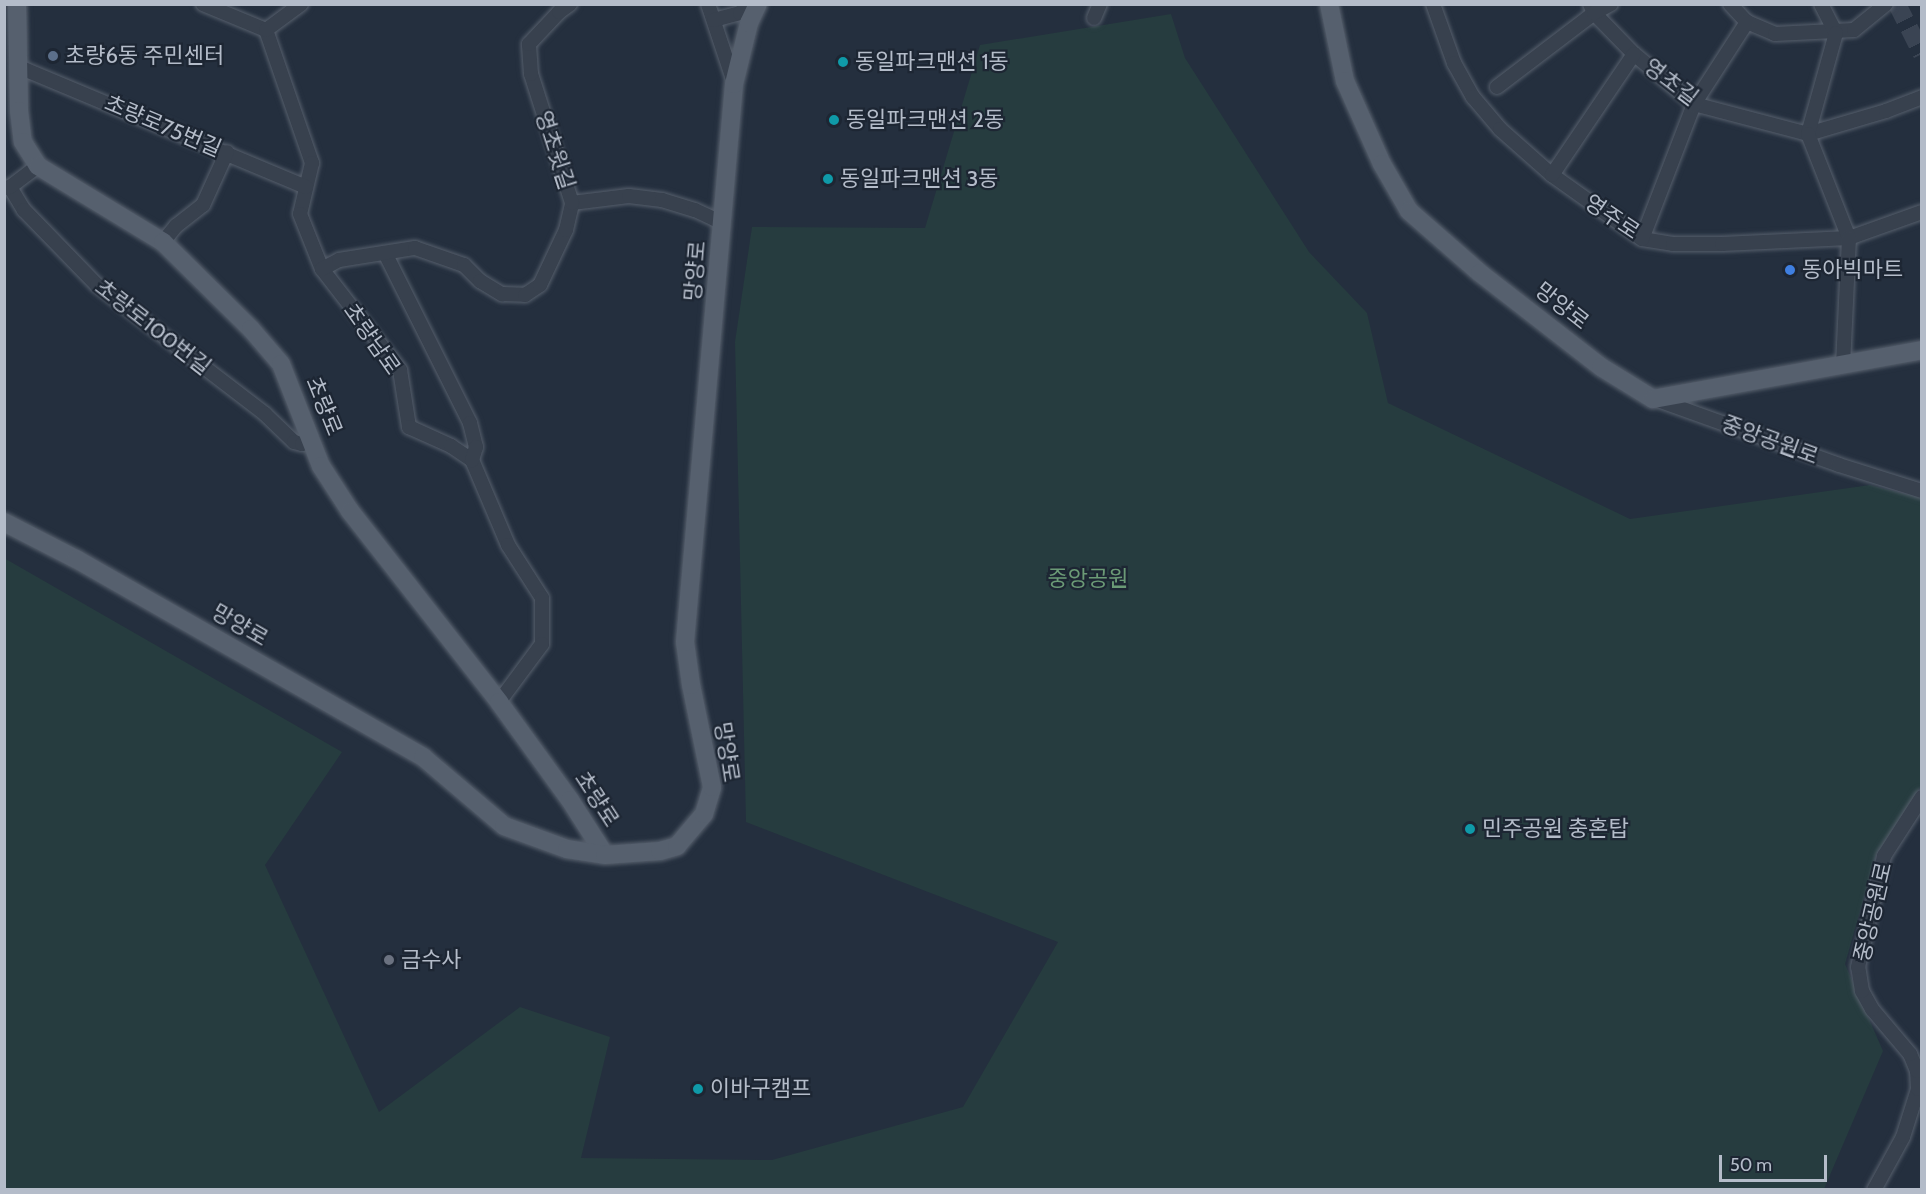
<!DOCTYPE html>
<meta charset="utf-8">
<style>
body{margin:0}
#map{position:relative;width:1926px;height:1194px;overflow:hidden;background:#242f3e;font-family:Cabin,"Noto Sans KR",sans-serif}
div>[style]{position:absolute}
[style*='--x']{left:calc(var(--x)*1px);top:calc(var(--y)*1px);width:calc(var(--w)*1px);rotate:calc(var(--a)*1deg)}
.green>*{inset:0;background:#263c3f}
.major-tunnel>*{height:18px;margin-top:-9px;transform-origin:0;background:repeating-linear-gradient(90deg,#3a4453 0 18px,transparent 0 27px)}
.roads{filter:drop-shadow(0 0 2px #565f6c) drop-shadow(0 0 2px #565f6c)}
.minor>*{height:14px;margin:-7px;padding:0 7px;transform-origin:7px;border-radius:7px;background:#38414e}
.major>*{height:18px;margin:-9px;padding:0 9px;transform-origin:9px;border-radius:9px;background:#56606e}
.dots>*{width:16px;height:16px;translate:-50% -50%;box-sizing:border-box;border:3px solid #1d2633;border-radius:50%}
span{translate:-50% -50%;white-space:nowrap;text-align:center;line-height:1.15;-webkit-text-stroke:4.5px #1d2633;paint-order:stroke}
.poi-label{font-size:22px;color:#b4bcc9}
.left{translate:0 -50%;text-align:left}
.street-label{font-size:22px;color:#b4bcc9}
.park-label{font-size:22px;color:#6b9a76}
.frame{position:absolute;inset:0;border:6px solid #b4bcc9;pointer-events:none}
.scale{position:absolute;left:1719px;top:1155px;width:108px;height:27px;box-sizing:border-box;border:3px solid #b4bcc9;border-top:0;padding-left:8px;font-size:18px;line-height:21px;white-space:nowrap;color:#b4bcc9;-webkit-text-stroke:4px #1d2633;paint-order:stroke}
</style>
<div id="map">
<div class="green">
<i style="clip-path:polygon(1171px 14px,1185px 58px,1309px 252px,1367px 313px,1388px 403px,1630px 519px,1870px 485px,1921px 498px,1921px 786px,1876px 855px,1845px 964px,1883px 1051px,1824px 1189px,5px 1189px,4px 558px,342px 752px,265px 865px,379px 1112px,520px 1007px,610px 1037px,581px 1158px,772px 1160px,963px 1107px,1058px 942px,746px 822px,735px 342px,752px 227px,925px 228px,980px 45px)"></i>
</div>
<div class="major-tunnel">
<i style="--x:1897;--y:4;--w:56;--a:63.4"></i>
</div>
<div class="roads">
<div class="minor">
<i style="--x:203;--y:4;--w:68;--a:22.4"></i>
<i style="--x:266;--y:30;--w:141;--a:70.9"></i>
<i style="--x:312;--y:163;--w:52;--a:103.2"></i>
<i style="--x:300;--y:214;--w:59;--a:68.2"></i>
<i style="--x:322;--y:269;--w:128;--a:52.3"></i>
<i style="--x:400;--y:370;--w:58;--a:81"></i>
<i style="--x:409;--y:427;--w:46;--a:24.3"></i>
<i style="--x:451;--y:446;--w:25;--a:34"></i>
<i style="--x:472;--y:460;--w:92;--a:67"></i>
<i style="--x:508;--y:545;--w:63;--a:57.3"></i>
<i style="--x:542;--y:598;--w:46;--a:90"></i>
<i style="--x:542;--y:644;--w:72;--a:126.6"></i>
<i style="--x:708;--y:4;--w:82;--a:71.6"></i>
<i style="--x:1433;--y:4;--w:63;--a:70.4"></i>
<i style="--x:1454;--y:63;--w:39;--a:61"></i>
<i style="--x:1473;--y:97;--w:42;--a:49.8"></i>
<i style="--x:1500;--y:129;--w:69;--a:41.5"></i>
<i style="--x:1552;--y:175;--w:110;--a:35.4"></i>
<i style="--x:1642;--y:239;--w:31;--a:9"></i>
<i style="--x:1673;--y:244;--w:49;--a:0"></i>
<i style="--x:1722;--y:244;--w:127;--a:-2.7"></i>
<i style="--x:1849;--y:238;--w:77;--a:-19.6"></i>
<i style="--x:1590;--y:4;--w:10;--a:66"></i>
<i style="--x:1594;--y:13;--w:57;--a:45.7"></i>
<i style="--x:1634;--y:54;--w:78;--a:39.8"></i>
<i style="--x:1694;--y:104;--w:118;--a:14.7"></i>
<i style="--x:1808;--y:134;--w:81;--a:-16.4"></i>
<i style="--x:1886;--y:111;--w:39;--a:-21"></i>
<i style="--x:1730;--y:4;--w:25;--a:47"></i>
<i style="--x:1747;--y:22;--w:30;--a:23"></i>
<i style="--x:1775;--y:34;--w:79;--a:-2.9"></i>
<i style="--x:1854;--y:30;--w:41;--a:-39.1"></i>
<i style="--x:1821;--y:4;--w:33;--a:63"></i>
<i style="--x:1836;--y:33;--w:105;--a:105.5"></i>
<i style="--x:1808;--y:134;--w:112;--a:68.5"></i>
<i style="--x:1849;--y:238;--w:126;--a:92.7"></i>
<i style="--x:1094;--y:18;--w:15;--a:-67"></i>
<i style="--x:714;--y:20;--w:27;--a:-15"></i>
<i style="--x:740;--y:13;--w:14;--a:-39"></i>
<i style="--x:266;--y:30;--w:44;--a:-36.6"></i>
<i style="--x:19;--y:67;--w:311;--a:22.7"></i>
<i style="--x:1497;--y:87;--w:122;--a:-37.3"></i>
<i style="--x:1594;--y:13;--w:19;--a:-28"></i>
<i style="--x:1552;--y:175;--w:146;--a:-55.9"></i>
<i style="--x:10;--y:187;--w:27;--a:59"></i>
<i style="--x:24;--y:210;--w:105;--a:45.8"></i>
<i style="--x:97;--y:285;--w:212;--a:37.5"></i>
<i style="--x:265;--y:414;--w:40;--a:44"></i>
<i style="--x:294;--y:442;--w:8;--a:14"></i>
<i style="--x:302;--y:444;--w:11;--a:-22"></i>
<i style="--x:4;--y:188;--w:6;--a:-9"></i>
<i style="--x:10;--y:187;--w:35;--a:-37"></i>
<i style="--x:572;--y:203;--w:57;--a:-7"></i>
<i style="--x:629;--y:196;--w:33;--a:7"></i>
<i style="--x:662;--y:200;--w:34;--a:17"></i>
<i style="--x:695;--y:210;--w:31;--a:25"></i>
<i style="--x:1642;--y:239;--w:145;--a:-68.9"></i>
<i style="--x:1694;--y:104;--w:98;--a:-57.1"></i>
<i style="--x:163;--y:242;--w:21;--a:-51"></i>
<i style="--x:176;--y:226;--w:34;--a:-38"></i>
<i style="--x:203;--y:205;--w:58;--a:-65.6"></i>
<i style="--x:385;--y:253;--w:190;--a:63.4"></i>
<i style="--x:470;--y:423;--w:25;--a:76"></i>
<i style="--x:476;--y:447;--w:14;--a:107"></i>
<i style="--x:322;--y:269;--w:19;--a:-28"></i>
<i style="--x:339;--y:260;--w:77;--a:-9"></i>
<i style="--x:415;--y:248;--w:52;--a:19.1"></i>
<i style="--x:464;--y:265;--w:23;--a:45"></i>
<i style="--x:480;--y:281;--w:26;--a:31"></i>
<i style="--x:502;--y:294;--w:23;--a:2"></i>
<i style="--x:525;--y:295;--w:18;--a:-34"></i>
<i style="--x:540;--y:285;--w:61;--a:-64.7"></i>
<i style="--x:566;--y:230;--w:28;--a:-77"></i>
<i style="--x:572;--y:203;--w:135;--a:-107.6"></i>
<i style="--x:531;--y:74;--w:30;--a:-94"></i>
<i style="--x:529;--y:44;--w:44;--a:-46.8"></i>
<i style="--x:559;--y:12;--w:14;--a:-36"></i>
<i style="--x:1655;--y:399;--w:195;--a:19.7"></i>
<i style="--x:1839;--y:465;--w:87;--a:17.4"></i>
<i style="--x:1874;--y:1190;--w:60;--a:-61.3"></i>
<i style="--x:1903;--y:1137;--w:50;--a:-72.6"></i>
<i style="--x:1918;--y:1089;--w:18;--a:-93"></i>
<i style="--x:1917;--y:1071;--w:18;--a:-112"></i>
<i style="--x:1910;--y:1054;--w:59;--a:-130.2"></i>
<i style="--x:1872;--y:1009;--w:21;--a:-119"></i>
<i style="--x:1862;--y:991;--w:24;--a:-99"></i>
<i style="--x:1858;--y:967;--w:114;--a:-76.8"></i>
<i style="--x:1884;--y:856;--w:70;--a:-57.2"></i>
</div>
<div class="major">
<i style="--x:17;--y:4;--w:107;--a:88.9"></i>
<i style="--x:19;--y:111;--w:31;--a:83"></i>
<i style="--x:23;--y:142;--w:28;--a:58"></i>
<i style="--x:38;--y:166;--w:146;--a:31.3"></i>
<i style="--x:163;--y:242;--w:124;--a:44.7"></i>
<i style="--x:251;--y:329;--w:46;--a:49.4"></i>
<i style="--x:281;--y:364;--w:110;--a:68.6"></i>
<i style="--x:321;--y:466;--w:54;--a:57.2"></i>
<i style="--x:350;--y:511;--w:242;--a:52"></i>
<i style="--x:499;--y:702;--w:121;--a:54.1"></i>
<i style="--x:570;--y:800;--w:65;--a:57.5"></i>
<i style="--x:1329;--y:4;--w:79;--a:78.3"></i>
<i style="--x:1345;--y:81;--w:91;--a:66"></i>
<i style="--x:1382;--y:164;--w:54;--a:60.1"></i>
<i style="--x:1409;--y:211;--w:94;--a:41.1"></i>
<i style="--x:1480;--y:273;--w:153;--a:37.8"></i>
<i style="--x:1601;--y:367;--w:61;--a:31.6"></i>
<i style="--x:1653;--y:399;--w:273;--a:-10.3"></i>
<i style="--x:4;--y:522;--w:81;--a:27.2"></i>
<i style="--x:76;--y:559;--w:400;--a:29.7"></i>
<i style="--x:423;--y:757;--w:106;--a:40.4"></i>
<i style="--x:504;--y:826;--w:67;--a:20.1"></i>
<i style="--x:567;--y:849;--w:38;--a:9"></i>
<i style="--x:605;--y:855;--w:55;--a:-4.2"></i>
<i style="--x:660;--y:851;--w:18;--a:-16"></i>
<i style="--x:677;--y:846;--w:42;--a:-49.8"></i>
<i style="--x:704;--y:814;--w:28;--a:-73"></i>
<i style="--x:712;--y:787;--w:104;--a:-101.6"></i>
<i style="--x:691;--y:685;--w:43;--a:-97.9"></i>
<i style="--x:685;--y:642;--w:560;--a:-84.98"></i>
<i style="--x:734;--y:84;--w:63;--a:-76.2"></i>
<i style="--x:749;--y:23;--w:21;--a:-65"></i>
</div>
</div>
<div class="dots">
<i style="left:53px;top:56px;background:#5c6f8a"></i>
<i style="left:843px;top:62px;background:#0f9aa8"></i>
<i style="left:834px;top:120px;background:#0f9aa8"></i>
<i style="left:828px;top:179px;background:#0f9aa8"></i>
<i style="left:1790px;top:270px;background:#3f7fe0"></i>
<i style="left:1470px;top:829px;background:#0f9aa8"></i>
<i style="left:389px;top:960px;background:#6b7280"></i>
<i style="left:698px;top:1089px;background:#0f9aa8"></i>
</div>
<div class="poi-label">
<span class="left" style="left:65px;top:56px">초량6동 주민센터</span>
<span class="left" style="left:855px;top:62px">동일파크맨션 1동</span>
<span class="left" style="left:846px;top:120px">동일파크맨션 2동</span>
<span class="left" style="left:840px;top:179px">동일파크맨션 3동</span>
<span class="left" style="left:1802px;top:270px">동아빅마트</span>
<span class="left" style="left:1482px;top:829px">민주공원 충혼탑</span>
<span class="left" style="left:401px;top:960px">금수사</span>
<span class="left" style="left:710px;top:1089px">이바구캠프</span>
</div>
<div class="street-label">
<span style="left:1671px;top:82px;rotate:37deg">영초길</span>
<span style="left:163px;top:126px;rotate:23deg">초량로75번길</span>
<span style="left:555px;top:150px;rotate:72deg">영초윗길</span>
<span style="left:1612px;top:217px;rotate:34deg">영주로</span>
<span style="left:695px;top:271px;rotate:-85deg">망양로</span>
<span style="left:1562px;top:306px;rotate:38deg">망양로</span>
<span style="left:153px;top:327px;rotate:38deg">초량로100번길</span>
<span style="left:372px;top:339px;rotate:55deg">초량남로</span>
<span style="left:324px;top:406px;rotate:68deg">초량로</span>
<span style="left:1770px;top:440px;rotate:20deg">중앙공원로</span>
<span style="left:240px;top:625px;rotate:30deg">망양로</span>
<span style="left:727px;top:752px;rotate:81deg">망양로</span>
<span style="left:597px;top:799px;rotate:57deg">초량로</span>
<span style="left:1873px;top:912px;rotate:-77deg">중앙공원로</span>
</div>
<div class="park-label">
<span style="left:1088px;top:579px">중앙공원</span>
</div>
<div class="frame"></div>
<div class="scale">50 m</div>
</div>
